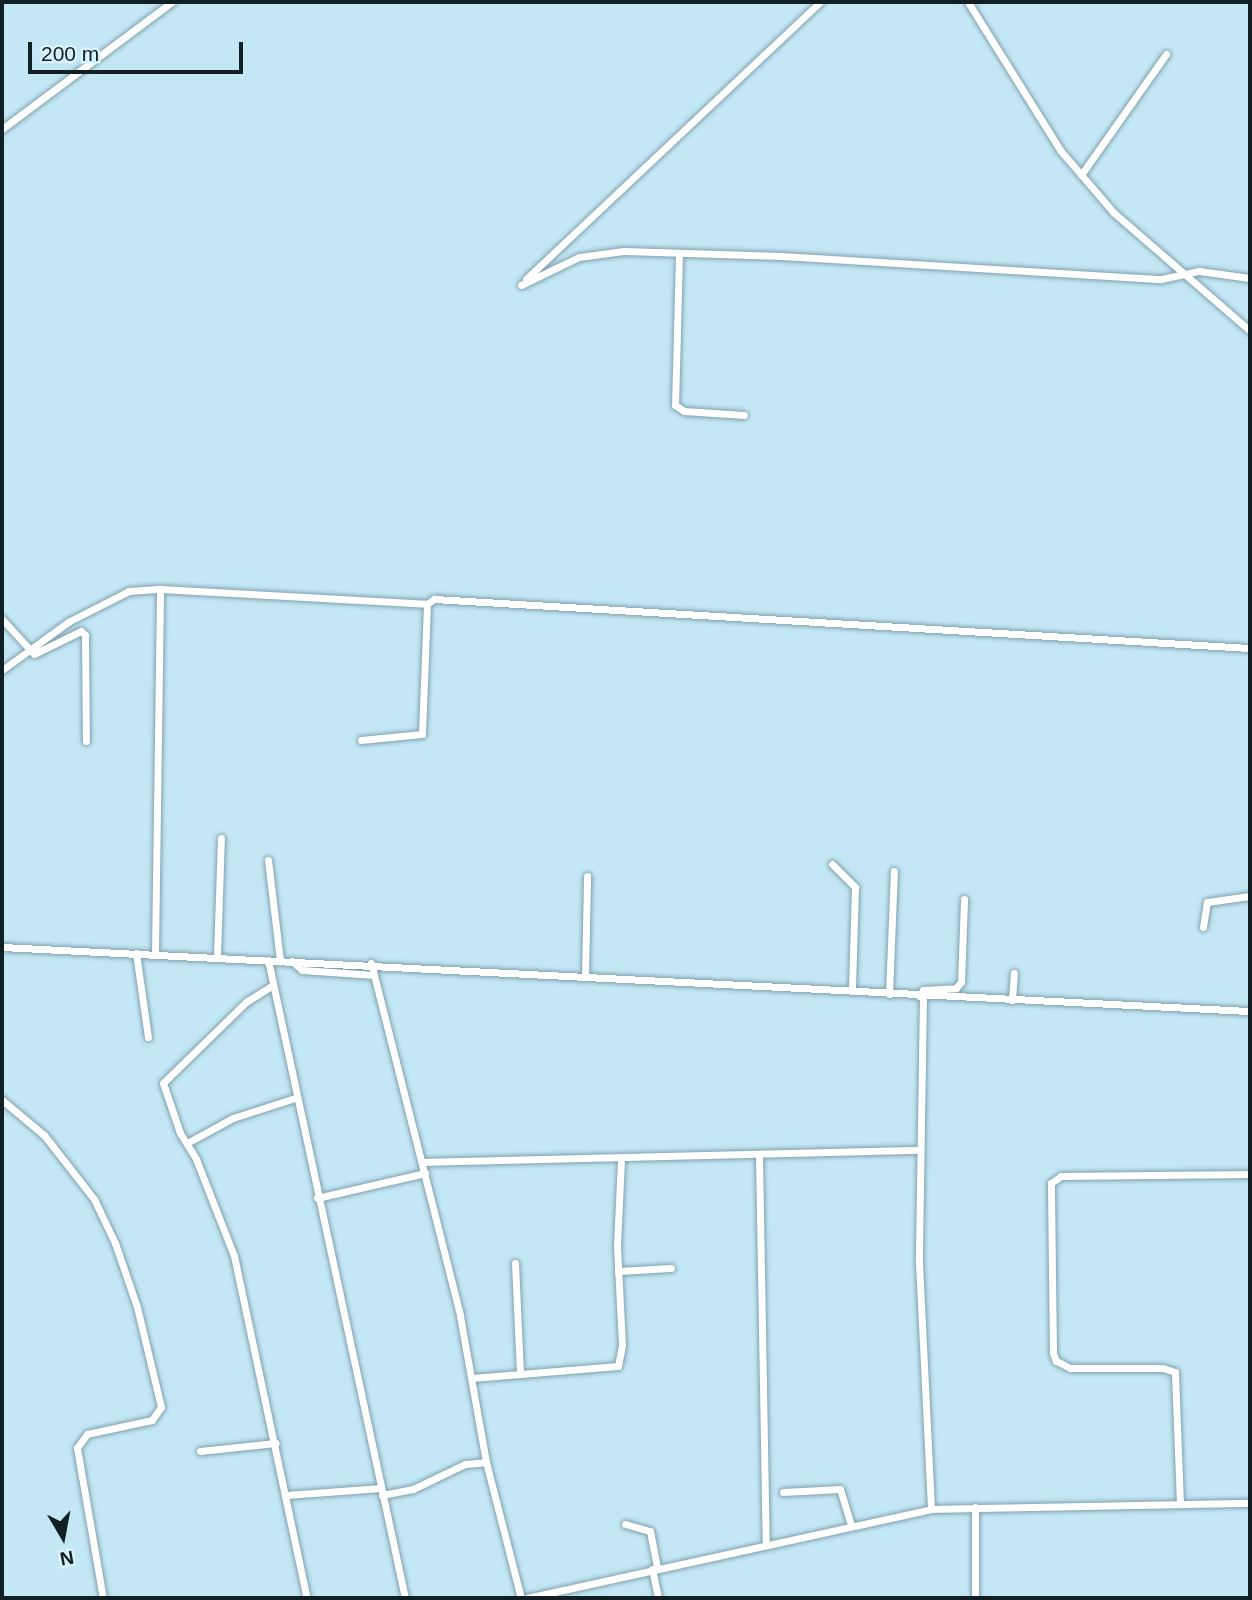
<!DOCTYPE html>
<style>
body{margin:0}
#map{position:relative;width:1252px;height:1600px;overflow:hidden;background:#c4e7f5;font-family:Helvetica,sans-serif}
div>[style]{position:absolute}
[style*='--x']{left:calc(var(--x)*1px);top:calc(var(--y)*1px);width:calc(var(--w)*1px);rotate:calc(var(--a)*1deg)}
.roads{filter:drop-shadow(0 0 2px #80a1ae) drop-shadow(0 0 2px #80a1ae)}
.minor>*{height:7px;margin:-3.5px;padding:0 3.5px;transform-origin:3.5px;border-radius:3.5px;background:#fff}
span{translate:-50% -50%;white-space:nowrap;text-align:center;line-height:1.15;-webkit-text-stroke:5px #d7f3fe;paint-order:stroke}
.frame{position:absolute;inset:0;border:4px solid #121f24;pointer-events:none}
.north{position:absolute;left:28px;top:1502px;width:70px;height:70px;-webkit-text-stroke:5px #d7f3fe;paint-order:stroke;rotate:170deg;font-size:19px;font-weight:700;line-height:28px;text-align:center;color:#121f24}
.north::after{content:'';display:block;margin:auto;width:24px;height:32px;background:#121f24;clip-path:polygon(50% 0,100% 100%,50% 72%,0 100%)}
.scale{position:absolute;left:28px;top:42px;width:215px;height:32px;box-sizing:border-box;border:4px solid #121f24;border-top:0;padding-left:9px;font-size:21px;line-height:24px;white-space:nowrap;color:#121f24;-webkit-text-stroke:5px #d7f3fe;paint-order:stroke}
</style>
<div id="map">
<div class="roads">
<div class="minor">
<i style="--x:968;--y:2;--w:174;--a:58.1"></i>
<i style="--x:1060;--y:150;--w:83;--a:49.4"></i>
<i style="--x:1114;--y:213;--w:180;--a:40.9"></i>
<i style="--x:2;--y:129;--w:212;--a:-36.8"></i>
<i style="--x:1081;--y:175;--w:148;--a:-54.9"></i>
<i style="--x:679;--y:254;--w:151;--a:91.5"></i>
<i style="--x:675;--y:405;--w:11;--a:34"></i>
<i style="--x:684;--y:411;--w:60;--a:3.8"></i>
<i style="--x:526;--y:279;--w:404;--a:-43.3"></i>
<i style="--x:521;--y:285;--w:64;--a:-25.8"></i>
<i style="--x:579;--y:257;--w:45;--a:-7.6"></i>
<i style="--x:624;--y:251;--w:158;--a:1.8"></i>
<i style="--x:782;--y:256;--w:380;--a:3.5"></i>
<i style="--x:1161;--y:279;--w:39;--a:-12"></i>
<i style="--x:1199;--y:271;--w:51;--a:7.8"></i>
<i style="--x:2;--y:619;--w:47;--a:47.6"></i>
<i style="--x:34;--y:654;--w:52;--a:-26.1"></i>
<i style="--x:81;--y:631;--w:6;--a:45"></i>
<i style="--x:85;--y:635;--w:106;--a:89.5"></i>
<i style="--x:2;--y:670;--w:82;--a:-36"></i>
<i style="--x:68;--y:622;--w:68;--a:-26.9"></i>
<i style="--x:129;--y:591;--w:31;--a:-4"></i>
<i style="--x:160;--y:589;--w:267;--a:3.2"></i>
<i style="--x:361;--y:740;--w:61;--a:-5.6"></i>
<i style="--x:422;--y:734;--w:130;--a:-87.8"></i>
<i style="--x:427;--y:604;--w:9;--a:-36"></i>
<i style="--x:434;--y:599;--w:817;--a:3.44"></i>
<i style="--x:268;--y:860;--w:102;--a:83.2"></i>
<i style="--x:832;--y:864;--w:33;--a:45"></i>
<i style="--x:855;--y:887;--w:104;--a:91.7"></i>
<i style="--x:1203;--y:927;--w:25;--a:-81"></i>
<i style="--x:1207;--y:902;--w:43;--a:-7.9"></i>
<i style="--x:2;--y:947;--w:1250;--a:2.94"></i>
<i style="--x:136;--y:953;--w:85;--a:81.9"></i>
<i style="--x:155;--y:953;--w:364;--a:-89.2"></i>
<i style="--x:217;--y:956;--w:118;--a:-88.1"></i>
<i style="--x:268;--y:960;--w:653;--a:77.88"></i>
<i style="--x:292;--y:961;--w:13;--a:42"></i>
<i style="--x:302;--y:970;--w:72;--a:4"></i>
<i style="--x:371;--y:963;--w:364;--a:75.8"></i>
<i style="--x:460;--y:1316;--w:148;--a:79.9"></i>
<i style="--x:486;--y:1462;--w:140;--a:75.6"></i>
<i style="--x:585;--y:975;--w:99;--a:-88.8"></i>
<i style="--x:273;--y:985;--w:31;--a:148"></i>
<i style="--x:247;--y:1001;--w:117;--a:135.7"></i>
<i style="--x:163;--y:1083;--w:53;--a:71.2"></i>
<i style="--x:180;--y:1133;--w:31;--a:58"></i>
<i style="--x:196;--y:1159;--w:104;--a:68.6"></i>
<i style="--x:234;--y:1256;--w:350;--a:78"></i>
<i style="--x:889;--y:994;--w:123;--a:-87.7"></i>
<i style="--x:919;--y:996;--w:7;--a:-56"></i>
<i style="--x:923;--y:990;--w:33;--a:-3"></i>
<i style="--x:956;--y:988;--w:8;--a:-50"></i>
<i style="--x:961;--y:982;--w:83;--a:-87.9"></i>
<i style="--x:923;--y:996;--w:267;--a:90.9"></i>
<i style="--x:919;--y:1263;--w:246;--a:87.2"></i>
<i style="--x:1012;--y:1000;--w:27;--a:-86"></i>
<i style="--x:2;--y:1100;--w:55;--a:39.8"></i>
<i style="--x:44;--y:1135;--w:81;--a:52"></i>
<i style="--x:94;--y:1199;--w:49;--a:64.5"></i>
<i style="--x:115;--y:1243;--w:68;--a:71"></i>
<i style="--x:137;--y:1307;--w:103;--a:76.5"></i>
<i style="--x:161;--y:1407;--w:16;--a:125"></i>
<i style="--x:152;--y:1420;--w:66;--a:167.8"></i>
<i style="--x:87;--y:1434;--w:17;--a:126"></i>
<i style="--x:77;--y:1448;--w:152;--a:80.2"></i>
<i style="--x:187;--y:1143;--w:52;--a:-28.5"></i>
<i style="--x:233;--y:1118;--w:65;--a:-17.9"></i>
<i style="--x:759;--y:1157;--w:386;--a:89"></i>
<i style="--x:423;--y:1162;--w:495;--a:-1.4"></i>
<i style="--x:317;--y:1198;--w:111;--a:-13"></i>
<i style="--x:515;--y:1263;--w:111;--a:87.4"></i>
<i style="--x:618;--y:1271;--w:53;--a:-3.2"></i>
<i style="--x:472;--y:1378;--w:146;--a:-4.7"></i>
<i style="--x:618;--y:1366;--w:21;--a:-79"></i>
<i style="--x:622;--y:1345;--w:100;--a:-92.9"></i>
<i style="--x:617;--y:1245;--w:86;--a:-87.3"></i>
<i style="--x:200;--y:1451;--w:76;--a:-6"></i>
<i style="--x:783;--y:1492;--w:57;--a:-3"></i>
<i style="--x:840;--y:1489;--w:38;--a:73"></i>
<i style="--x:286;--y:1495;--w:95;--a:-4.2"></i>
<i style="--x:382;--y:1495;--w:32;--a:-11"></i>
<i style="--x:413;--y:1489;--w:58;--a:-25.7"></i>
<i style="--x:465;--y:1464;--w:21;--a:-5"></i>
<i style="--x:1180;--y:1504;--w:132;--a:-92.2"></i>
<i style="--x:1175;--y:1372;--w:13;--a:-162"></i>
<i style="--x:1163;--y:1368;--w:93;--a:180"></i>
<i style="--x:1070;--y:1368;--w:16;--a:-153"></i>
<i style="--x:1056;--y:1361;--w:9;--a:-111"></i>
<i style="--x:1053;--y:1353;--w:170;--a:-90.7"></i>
<i style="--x:1051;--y:1183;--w:12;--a:-35"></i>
<i style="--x:1061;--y:1176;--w:189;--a:-0.6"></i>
<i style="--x:975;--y:1507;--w:91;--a:90"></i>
<i style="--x:625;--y:1524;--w:26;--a:16"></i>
<i style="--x:650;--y:1531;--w:38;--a:79"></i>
<i style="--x:652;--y:1569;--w:30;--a:78"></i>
<i style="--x:527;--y:1598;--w:414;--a:-12.4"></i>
<i style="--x:931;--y:1509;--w:319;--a:-1.1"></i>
</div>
</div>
<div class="frame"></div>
<div class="north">N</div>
<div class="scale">200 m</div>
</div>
